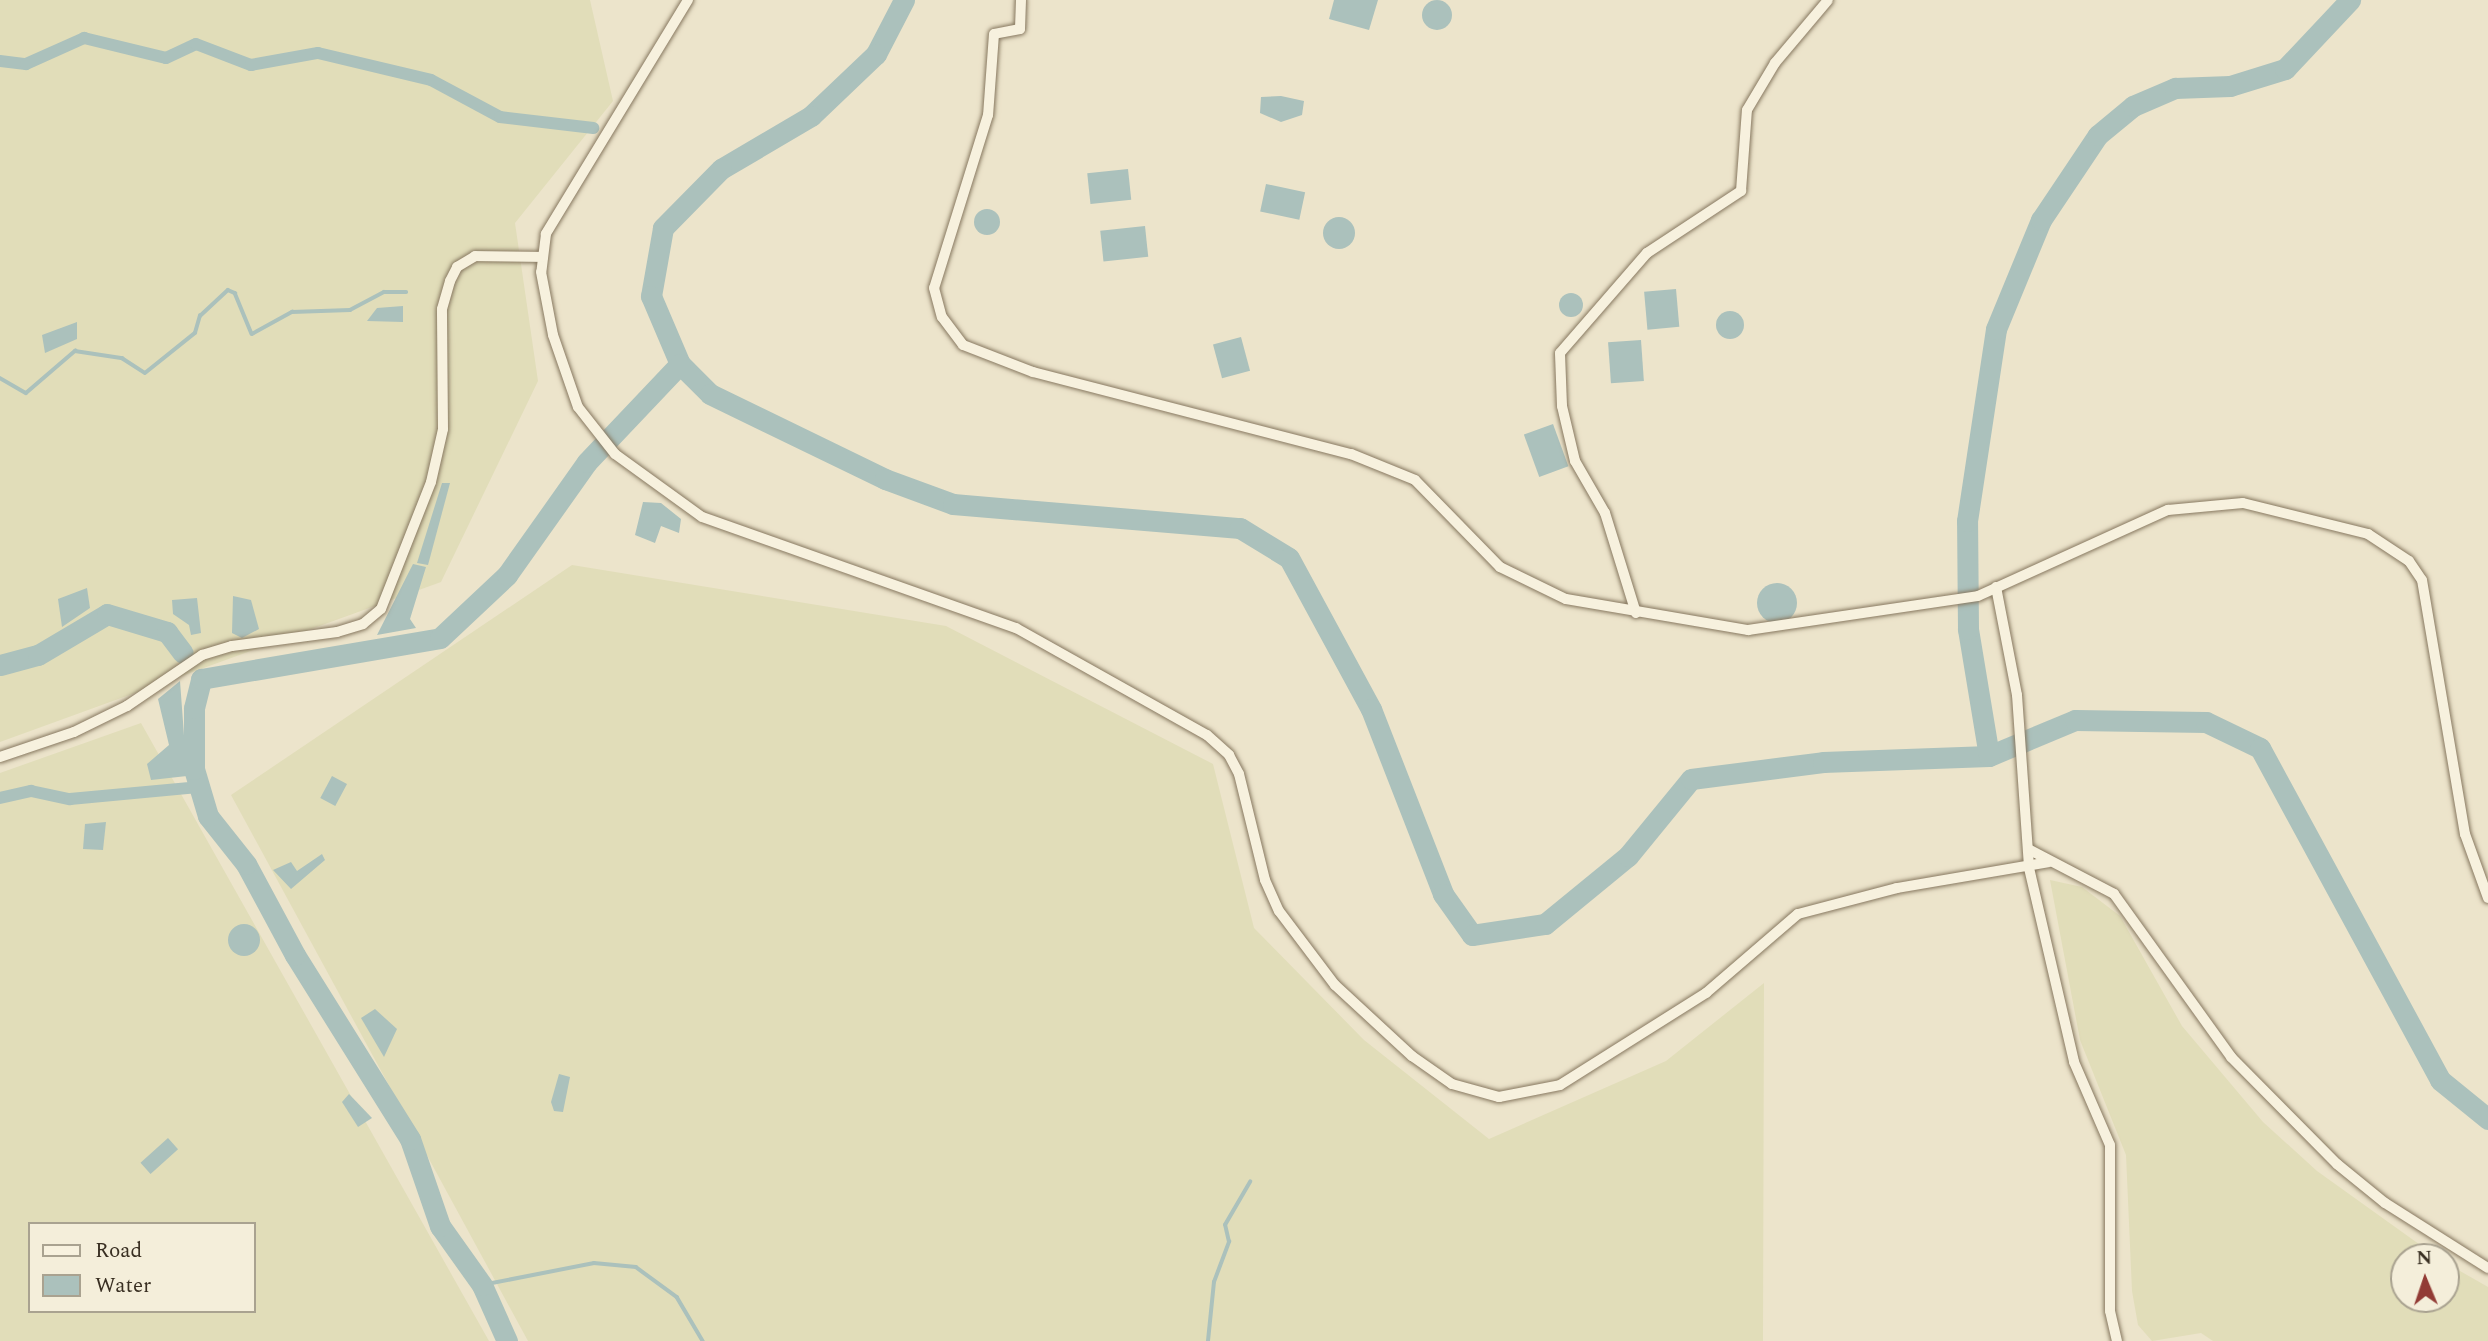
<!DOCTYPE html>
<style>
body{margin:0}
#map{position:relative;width:2488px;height:1341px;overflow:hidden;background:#ece4cb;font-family:Spectral,serif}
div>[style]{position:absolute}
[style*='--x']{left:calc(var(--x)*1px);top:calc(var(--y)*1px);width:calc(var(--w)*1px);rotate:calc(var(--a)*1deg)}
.farmland>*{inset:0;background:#e1ddb9}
.water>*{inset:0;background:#abc1bc;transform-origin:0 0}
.round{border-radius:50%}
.stream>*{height:3.5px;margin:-1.75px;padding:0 1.75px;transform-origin:1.75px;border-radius:1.75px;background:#abc1bc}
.canal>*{height:12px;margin:-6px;padding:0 6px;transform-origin:6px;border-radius:6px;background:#abc1bc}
.river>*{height:21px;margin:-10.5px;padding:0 10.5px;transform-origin:10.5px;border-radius:10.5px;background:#abc1bc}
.roads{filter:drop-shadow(0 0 2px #877860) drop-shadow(0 0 2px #877860)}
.minor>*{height:10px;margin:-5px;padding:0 5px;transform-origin:5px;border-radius:5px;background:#f7f1de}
span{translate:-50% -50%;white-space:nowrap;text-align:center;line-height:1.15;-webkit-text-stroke:5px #f4eeda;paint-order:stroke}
.legend{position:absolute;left:28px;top:1222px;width:228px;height:91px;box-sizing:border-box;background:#f4eeda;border:2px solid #a9a290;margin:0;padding:9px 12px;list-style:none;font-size:21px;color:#392f22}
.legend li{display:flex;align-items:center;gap:14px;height:35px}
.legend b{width:35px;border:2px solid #a9a290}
.north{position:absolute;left:2390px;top:1243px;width:70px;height:70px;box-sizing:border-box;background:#f4eeda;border:2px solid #a9a290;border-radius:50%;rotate:358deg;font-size:19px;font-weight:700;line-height:28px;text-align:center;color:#392f22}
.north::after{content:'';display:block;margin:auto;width:24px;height:32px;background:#923b35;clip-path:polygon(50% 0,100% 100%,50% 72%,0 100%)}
</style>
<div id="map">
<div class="farmland">
<i style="clip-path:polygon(0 0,590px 0,613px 101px,515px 223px,538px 381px,441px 582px,0 742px)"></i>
<i style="clip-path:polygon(572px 565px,946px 626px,1213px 764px,1254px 928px,1364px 1040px,1489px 1139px,1666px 1061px,1764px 983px,1763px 1341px,528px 1341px,231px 795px)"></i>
<i style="clip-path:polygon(evenodd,141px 723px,489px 1341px,0 1341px,0 773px,141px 723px,30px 1224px,254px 1224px,254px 1311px,30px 1311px,30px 1224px)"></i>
<i style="clip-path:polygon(2050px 880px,2082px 887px,2120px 916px,2182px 1026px,2263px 1122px,2317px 1171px,2437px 1257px,2404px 1257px,2404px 1299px,2446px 1299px,2446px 1263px,2488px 1287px,2488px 1341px,2213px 1341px,2201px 1333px,2152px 1341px,2138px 1325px,2132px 1291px,2126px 1155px,2080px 1040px)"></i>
</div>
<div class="water">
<i style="clip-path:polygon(1334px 0,1378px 0,1369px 30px,1329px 19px)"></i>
<i class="round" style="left:1422px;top:0;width:30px;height:30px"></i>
<i style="clip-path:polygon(1281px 96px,1304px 101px,1302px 115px,1281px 122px,1260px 113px,1261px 97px)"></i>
<i style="left:1128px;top:169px;width:31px;height:41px;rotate:84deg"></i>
<i style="left:1266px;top:184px;width:40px;height:28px;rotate:12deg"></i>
<i class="round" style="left:974px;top:209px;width:26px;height:26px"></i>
<i class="round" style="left:1323px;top:217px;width:32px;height:32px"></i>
<i style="left:1145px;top:226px;width:31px;height:45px;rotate:84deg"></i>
<i style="left:1676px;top:289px;width:38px;height:32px;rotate:85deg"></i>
<i class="round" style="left:1559px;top:293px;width:24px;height:24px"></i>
<i style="clip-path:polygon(403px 306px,403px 322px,367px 321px,377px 308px)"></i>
<i class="round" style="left:1716px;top:311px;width:28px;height:28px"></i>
<i style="clip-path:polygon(77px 322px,77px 339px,45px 353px,42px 335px)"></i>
<i style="left:1241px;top:337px;width:35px;height:29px;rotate:75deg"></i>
<i style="left:1641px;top:340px;width:41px;height:33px;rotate:86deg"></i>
<i style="left:1553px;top:424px;width:45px;height:31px;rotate:70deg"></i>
<i style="clip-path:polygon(442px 483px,450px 483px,428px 565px,417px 563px)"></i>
<i style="clip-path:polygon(643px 502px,661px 503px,681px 519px,679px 533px,661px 526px,655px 543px,635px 535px)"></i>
<i style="clip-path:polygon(413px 564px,426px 567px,410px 619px,416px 628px,377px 635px)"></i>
<i class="round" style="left:1757px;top:583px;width:40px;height:40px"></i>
<i style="clip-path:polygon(87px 588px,90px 608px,62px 627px,58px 599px)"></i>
<i style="clip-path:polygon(233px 596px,251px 600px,259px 629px,242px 638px,232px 633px)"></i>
<i style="clip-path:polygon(197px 598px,201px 633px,191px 635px,189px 625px,173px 614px,172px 600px)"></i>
<i style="clip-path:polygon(180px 681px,187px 776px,151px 780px,147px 764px,169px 745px,158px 699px)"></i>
<i style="left:332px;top:776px;width:17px;height:25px;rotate:28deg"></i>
<i style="clip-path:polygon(106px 822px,103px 850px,83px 849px,85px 824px)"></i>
<i style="clip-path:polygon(322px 854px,325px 860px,291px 889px,273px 870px,291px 862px,297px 871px)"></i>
<i class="round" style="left:228px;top:924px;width:32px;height:32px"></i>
<i style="clip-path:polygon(375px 1009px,397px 1029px,384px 1057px,361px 1018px)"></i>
<i style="clip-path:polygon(559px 1074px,570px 1077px,563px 1112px,554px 1111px,551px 1102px)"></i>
<i style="clip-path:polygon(349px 1094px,372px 1118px,358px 1127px,342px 1102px)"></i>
<i style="left:168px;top:1138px;width:15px;height:37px;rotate:48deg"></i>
</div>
<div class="stream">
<i style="--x:0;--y:378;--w:30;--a:30"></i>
<i style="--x:26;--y:393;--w:65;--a:-40.6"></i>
<i style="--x:75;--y:351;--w:48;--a:8.5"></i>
<i style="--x:122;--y:358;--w:27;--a:33"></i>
<i style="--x:145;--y:373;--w:64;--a:-38.7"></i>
<i style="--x:195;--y:333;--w:18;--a:-74"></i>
<i style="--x:200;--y:316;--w:38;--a:-43"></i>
<i style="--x:228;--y:290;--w:8;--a:23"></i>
<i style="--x:235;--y:293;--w:44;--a:67.5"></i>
<i style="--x:252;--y:334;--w:46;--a:-28.8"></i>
<i style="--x:292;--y:312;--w:58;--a:-2"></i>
<i style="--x:350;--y:310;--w:38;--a:-28"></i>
<i style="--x:384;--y:292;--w:22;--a:0"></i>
<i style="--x:482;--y:1285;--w:114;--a:-11.1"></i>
<i style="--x:594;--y:1263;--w:42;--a:5.4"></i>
<i style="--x:636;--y:1267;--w:51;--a:36.2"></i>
<i style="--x:677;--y:1297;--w:51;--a:59.4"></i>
<i style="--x:1208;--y:1341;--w:59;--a:-84.2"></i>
<i style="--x:1214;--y:1282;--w:43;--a:-69.4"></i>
<i style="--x:1229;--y:1242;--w:17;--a:-103"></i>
<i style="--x:1225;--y:1225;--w:50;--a:-59.8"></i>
</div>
<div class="canal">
<i style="--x:0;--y:61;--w:26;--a:7"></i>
<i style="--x:26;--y:64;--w:64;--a:-24.1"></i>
<i style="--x:84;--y:38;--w:84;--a:13.7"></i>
<i style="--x:166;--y:58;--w:33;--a:-25"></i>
<i style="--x:196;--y:44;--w:59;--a:20.9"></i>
<i style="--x:251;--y:65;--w:68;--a:-10.2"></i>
<i style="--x:318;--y:53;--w:116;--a:13.4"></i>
<i style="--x:431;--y:80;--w:78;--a:28.2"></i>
<i style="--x:500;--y:117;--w:94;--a:6.7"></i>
<i style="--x:0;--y:798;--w:32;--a:-13"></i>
<i style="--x:31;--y:791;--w:40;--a:12"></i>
<i style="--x:70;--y:799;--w:131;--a:-5.3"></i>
</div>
<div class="river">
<i style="--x:904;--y:0;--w:61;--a:117.4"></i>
<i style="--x:876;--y:54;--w:90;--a:136.4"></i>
<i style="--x:811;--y:116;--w:104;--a:149.5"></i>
<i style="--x:721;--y:169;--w:83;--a:134.5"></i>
<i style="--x:663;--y:228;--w:69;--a:100"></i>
<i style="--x:651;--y:296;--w:74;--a:66.9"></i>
<i style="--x:680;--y:364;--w:42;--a:45"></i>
<i style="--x:710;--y:394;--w:195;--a:25.9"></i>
<i style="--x:885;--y:479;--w:72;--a:20.2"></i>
<i style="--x:953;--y:504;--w:288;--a:4.8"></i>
<i style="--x:1240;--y:528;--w:57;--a:31.5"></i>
<i style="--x:1289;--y:558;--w:172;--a:61.5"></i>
<i style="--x:1371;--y:709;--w:199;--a:68.7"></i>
<i style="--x:1443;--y:894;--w:50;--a:54.7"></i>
<i style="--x:1472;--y:935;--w:74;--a:-8.6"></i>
<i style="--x:1545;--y:924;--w:107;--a:-39.3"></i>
<i style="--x:1628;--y:856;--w:99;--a:-50.7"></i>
<i style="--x:1691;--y:779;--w:133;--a:-7.3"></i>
<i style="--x:1823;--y:762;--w:166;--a:-2.1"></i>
<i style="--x:1989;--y:756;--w:93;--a:-22.7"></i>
<i style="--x:2075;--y:720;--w:131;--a:0.9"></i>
<i style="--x:2206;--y:722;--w:60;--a:25.7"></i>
<i style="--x:2260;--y:748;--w:378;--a:61.5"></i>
<i style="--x:2440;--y:1080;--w:62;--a:39.1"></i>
<i style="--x:0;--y:665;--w:39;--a:-15"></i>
<i style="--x:38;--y:655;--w:80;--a:-30.7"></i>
<i style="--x:107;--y:614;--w:63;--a:16.7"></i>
<i style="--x:167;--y:632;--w:26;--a:53"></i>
<i style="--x:1989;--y:756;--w:129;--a:-99.4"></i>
<i style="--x:1968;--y:629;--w:108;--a:-90.5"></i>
<i style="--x:1967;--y:521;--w:194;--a:-81.4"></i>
<i style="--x:1996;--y:329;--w:118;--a:-67.6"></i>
<i style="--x:2041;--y:220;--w:102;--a:-56.2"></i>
<i style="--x:2098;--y:135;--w:45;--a:-39.6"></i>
<i style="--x:2133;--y:106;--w:46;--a:-23.2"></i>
<i style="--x:2175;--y:88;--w:55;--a:-2.1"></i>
<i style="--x:2230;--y:86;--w:58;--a:-17.2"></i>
<i style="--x:2285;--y:69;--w:95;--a:-46.7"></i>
<i style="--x:507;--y:1341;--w:61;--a:-114.1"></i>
<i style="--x:482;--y:1285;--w:72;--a:-125.4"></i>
<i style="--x:440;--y:1226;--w:92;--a:-109"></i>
<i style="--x:410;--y:1139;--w:217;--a:-122"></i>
<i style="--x:295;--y:955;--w:103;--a:-118.3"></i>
<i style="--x:246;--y:864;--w:61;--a:-128.4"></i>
<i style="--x:208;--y:816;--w:49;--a:-106.6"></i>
<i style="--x:194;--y:769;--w:61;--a:-90"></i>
<i style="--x:194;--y:708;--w:30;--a:-76"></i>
<i style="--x:201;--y:679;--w:242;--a:-9.7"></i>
<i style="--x:440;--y:638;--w:92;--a:-43.2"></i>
<i style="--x:507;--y:575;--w:138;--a:-54.7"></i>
<i style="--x:587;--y:462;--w:135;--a:-46.5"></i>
</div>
<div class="roads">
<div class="minor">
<i style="--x:688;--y:0;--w:274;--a:121.3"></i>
<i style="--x:546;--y:234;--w:38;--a:97"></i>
<i style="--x:541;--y:272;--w:64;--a:79.2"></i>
<i style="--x:553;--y:335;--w:76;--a:70.9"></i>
<i style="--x:578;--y:407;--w:60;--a:51.8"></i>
<i style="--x:615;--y:454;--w:107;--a:35.9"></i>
<i style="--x:702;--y:517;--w:333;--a:19.5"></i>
<i style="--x:1016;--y:628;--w:219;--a:29.3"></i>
<i style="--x:1207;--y:735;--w:30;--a:42"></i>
<i style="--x:1229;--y:755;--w:21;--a:62"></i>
<i style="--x:1239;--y:774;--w:109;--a:76.2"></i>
<i style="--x:1265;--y:880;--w:34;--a:66"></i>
<i style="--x:1279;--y:911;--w:93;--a:52.9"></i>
<i style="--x:1335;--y:985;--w:105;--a:42.7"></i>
<i style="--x:1412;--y:1056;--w:49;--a:35"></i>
<i style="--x:1452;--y:1084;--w:49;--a:15.5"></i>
<i style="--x:1499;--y:1097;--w:62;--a:-11.1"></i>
<i style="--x:1560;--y:1085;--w:173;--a:-32.2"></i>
<i style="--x:1706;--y:993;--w:121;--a:-40.7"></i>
<i style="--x:1798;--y:914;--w:102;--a:-14.7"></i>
<i style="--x:1897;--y:888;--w:154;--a:-9.7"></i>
<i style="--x:1021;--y:0;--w:29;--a:92"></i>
<i style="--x:1020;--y:29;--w:26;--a:169"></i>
<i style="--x:994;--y:34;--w:81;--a:94.2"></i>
<i style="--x:988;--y:115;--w:181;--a:107.3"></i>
<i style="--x:934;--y:288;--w:30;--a:75"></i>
<i style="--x:942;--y:317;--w:35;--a:53"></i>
<i style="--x:963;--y:345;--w:75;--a:21.1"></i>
<i style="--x:1033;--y:372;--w:328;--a:14.5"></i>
<i style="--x:1351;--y:454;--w:69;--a:22.1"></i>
<i style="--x:1415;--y:480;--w:122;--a:45.7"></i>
<i style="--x:1500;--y:567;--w:73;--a:25.9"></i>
<i style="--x:1566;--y:599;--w:185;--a:9.7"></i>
<i style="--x:1748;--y:630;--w:232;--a:-8.4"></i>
<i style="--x:1978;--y:596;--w:209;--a:-24.4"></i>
<i style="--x:2168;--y:510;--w:75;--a:-5.3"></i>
<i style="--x:2243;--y:503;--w:129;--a:13.9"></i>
<i style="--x:2368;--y:534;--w:49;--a:33.4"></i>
<i style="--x:2409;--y:561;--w:23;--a:56"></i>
<i style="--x:2422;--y:580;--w:258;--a:80.4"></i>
<i style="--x:2465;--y:834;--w:68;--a:70.2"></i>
<i style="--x:1996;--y:587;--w:110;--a:79"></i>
<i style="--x:2017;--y:695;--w:173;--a:86"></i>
<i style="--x:2029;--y:868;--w:199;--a:76.9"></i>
<i style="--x:2074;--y:1062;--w:90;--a:66.6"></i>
<i style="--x:2110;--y:1145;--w:166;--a:90"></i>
<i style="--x:2110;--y:1311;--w:31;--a:77"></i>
<i style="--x:1636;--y:613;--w:105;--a:-107.2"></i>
<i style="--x:1605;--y:513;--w:60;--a:-120"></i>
<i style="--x:1575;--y:461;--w:57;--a:-103.3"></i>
<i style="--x:1562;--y:406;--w:53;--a:-92.2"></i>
<i style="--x:1560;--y:353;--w:133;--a:-49"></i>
<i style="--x:1647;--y:253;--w:113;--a:-33.4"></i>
<i style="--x:1741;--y:191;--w:81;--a:-85.8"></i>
<i style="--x:1747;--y:110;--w:55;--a:-59.2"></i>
<i style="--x:1775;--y:63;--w:82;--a:-49.9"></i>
<i style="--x:0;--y:757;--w:78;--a:-18.7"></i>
<i style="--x:74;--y:732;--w:59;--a:-26.1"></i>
<i style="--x:127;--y:706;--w:91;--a:-34.2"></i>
<i style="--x:202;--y:655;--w:31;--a:-17"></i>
<i style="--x:232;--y:646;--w:106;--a:-7.6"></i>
<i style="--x:337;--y:632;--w:27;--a:-17"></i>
<i style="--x:363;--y:624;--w:23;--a:-40"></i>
<i style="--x:381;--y:609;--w:136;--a:-68.5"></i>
<i style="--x:431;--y:482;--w:54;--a:-77.2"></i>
<i style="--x:443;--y:429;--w:120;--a:-90.5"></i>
<i style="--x:442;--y:309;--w:29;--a:-74"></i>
<i style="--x:450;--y:281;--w:16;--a:-63"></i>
<i style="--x:457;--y:267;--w:21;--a:-31"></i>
<i style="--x:475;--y:256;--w:68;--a:0.8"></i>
<i style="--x:2030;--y:850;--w:95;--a:27.6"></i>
<i style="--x:2114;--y:894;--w:201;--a:54.3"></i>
<i style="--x:2231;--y:1057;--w:151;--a:45.3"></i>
<i style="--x:2337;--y:1164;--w:62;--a:39.1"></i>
<i style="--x:2385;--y:1203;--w:122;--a:32.3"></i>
</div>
</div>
<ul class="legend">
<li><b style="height:9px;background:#f7f1de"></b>Road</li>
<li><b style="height:19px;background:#abc1bc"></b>Water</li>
</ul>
<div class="north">N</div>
</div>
